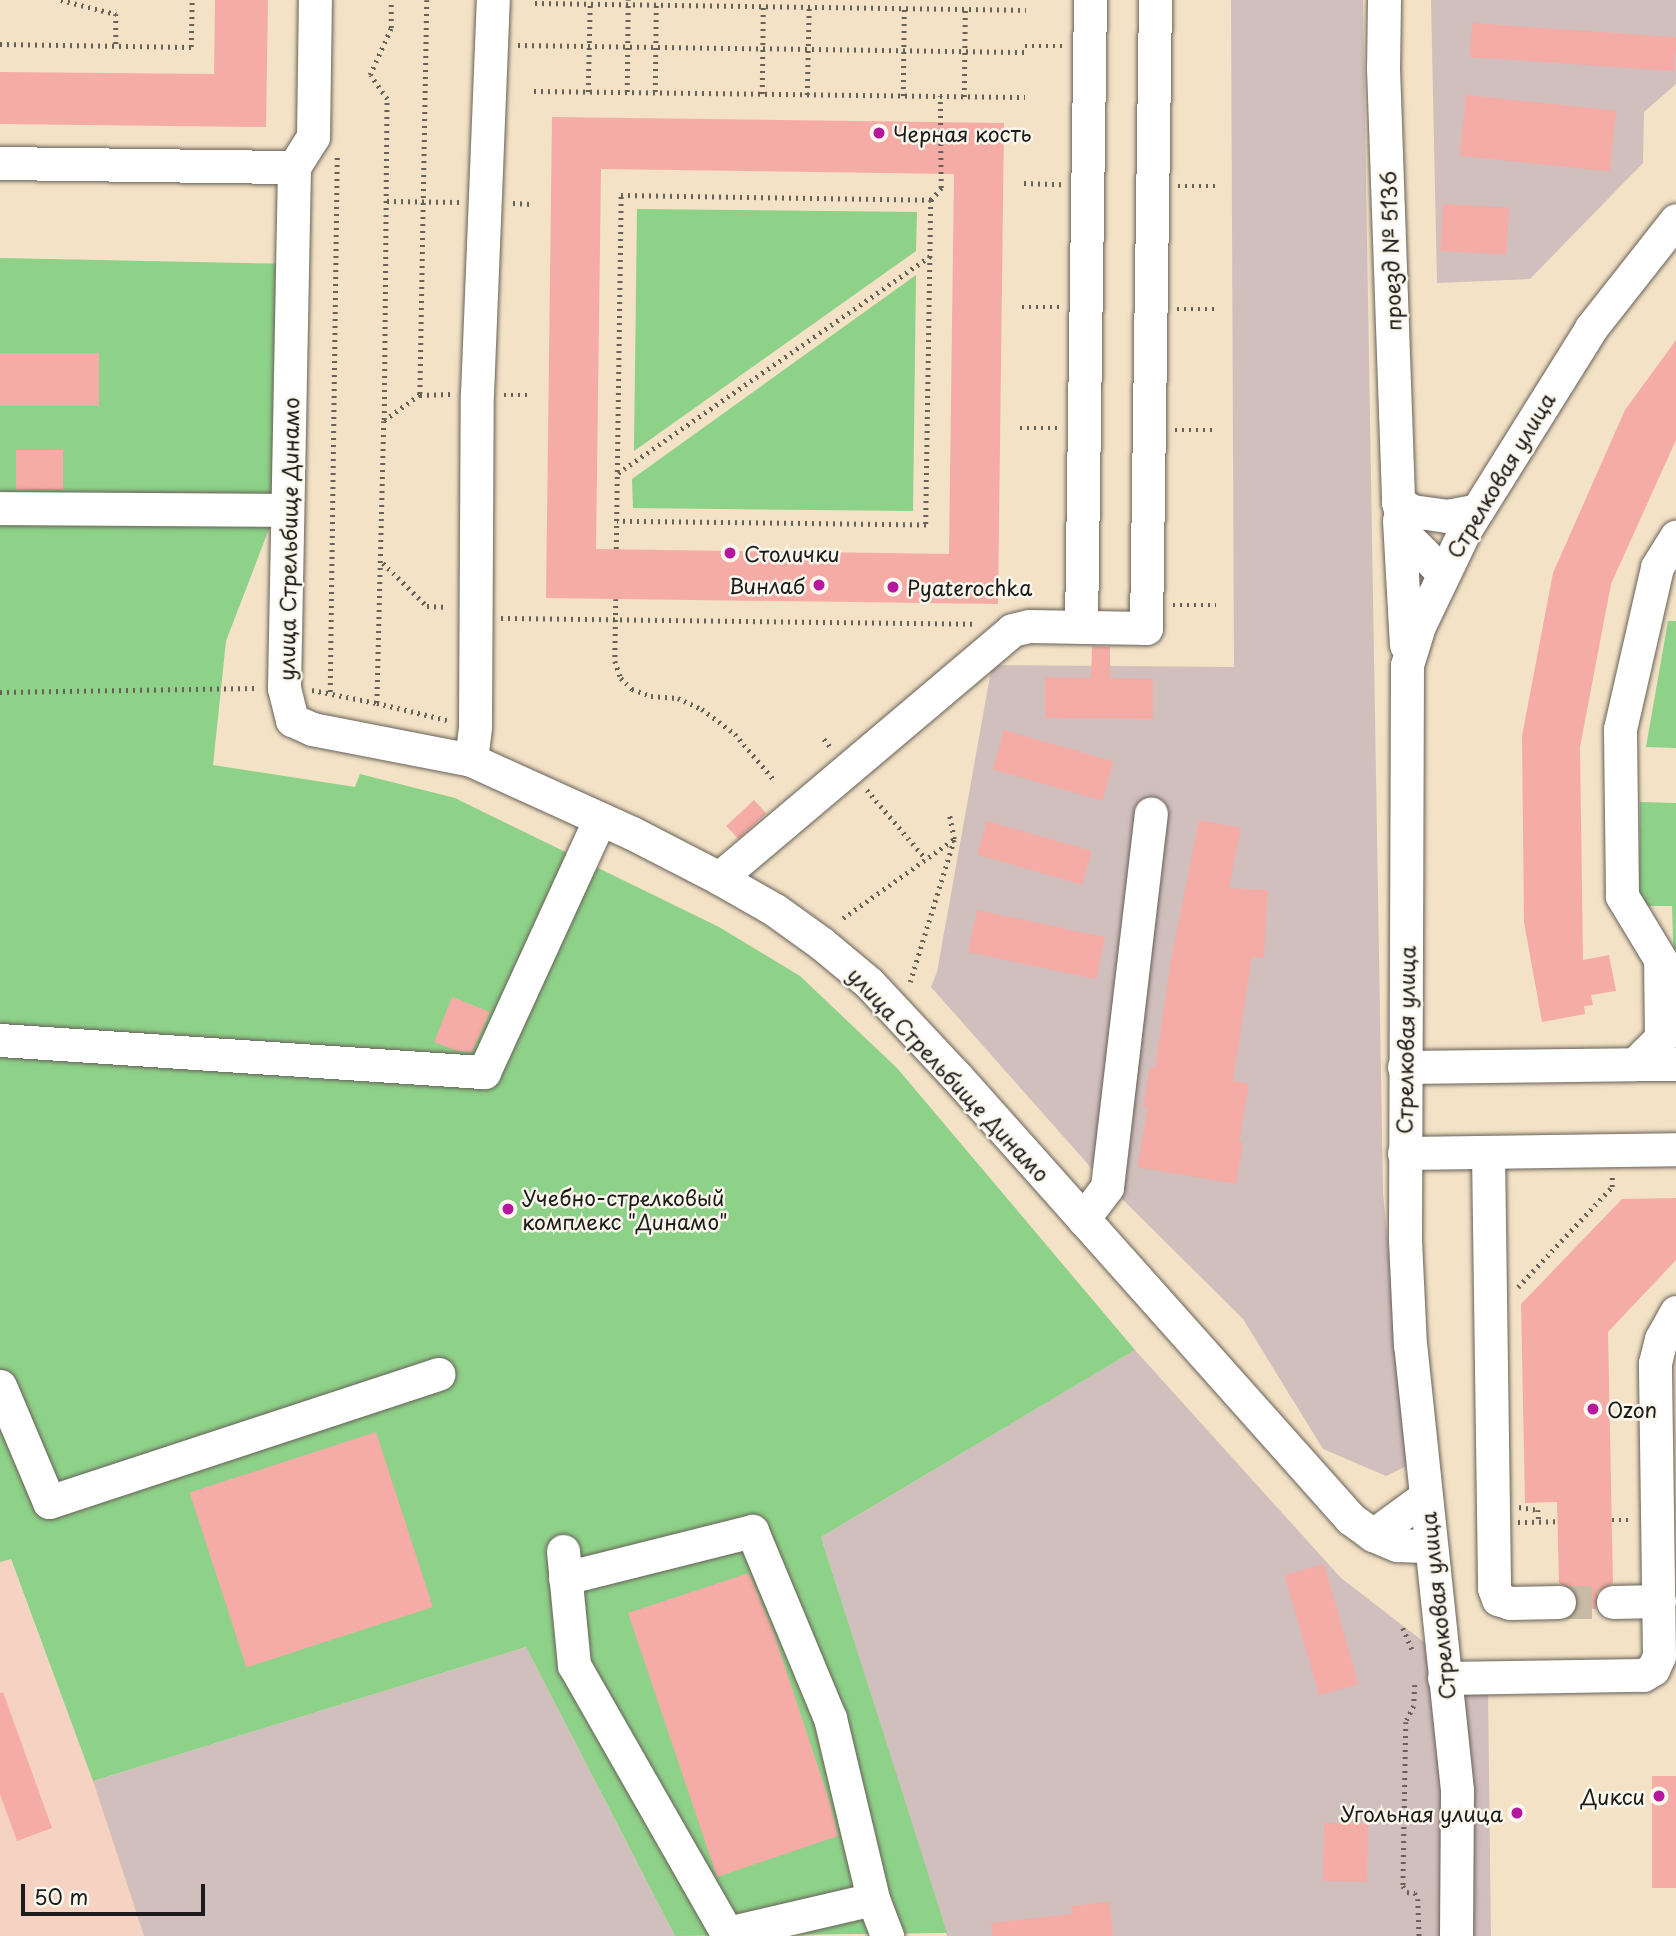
<!DOCTYPE html>
<meta charset="utf-8">
<style>
body{margin:0}
#map{position:relative;width:1676px;height:1936px;overflow:hidden;background:#f3e2c6;font-family:"Playpen Sans",sans-serif}
div>[style]{position:absolute}
[style*='--x']{left:calc(var(--x)*1px);top:calc(var(--y)*1px);width:calc(var(--w)*1px);rotate:calc(var(--a)*1deg)}
.built>*{inset:0;background:#f6d2c3}
.industrial>*{inset:0;background:#d1bfbd}
.green>*{inset:0;background:#8ed189}
.building>*{inset:0;background:#f5aca6;transform-origin:0 0}
.minor-tunnel>*{height:33px;margin-top:-16.5px;transform-origin:0;background:repeating-linear-gradient(90deg,#c8baa4 0 33px,transparent 0 50px)}
.path>*{height:4.5px;margin-top:-2.25px;transform-origin:0;background:repeating-linear-gradient(90deg,#676158 0 2px,transparent 0 7px)}
.roads{filter:drop-shadow(0 0 2px #676158) drop-shadow(0 0 2px #676158)}
.minor>*{height:33px;margin:-16.5px;padding:0 16.5px;transform-origin:16.5px;border-radius:16.5px;background:#fff}
.dots>*{width:19px;height:19px;translate:-50% -50%;box-sizing:border-box;border:4px solid #fbf7ec;border-radius:50%}
span{translate:-50% -50%;white-space:nowrap;text-align:center;line-height:1.15;-webkit-text-stroke:5px #fbf7ec;paint-order:stroke}
.poi-label{font-size:21px;color:#1c1c1c}
.left{translate:0 -50%;text-align:left}
.right{translate:-100% -50%;text-align:right}
.street-label{font-size:21px;color:#1c1c1c}
.scale{position:absolute;left:21px;top:1884px;width:184px;height:32px;box-sizing:border-box;border:4px solid #1c1c1c;border-top:0;padding-left:9px;font-size:21px;line-height:24px;white-space:nowrap;color:#1c1c1c;-webkit-text-stroke:5px #fbf7ec;paint-order:stroke}
</style>
<div id="map">
<div class="built">
<i style="clip-path:polygon(10px 1558px,93px 1781px,144px 1936px,0 1936px,0 1562px)"></i>
</div>
<div class="industrial">
<i style="clip-path:polygon(1231px 0,1363px 0,1383px 1193px,1409px 1465px,1386px 1476px,1323px 1449px,1243px 1319px,1094px 1171px,931px 987px,937px 972px,992px 665px,1234px 667px)"></i>
<i style="clip-path:polygon(1431px 0,1676px 0,1676px 84px,1644px 112px,1643px 163px,1530px 279px,1437px 283px)"></i>
<i style="clip-path:polygon(1135px 1350px,1341px 1578px,1424px 1642px,1470px 1691px,1488px 1692px,1491px 1936px,947px 1936px,821px 1537px)"></i>
<i style="clip-path:polygon(526px 1647px,675px 1936px,144px 1936px,93px 1781px)"></i>
</div>
<div class="green">
<i style="clip-path:polygon(637px 209px,917px 212px,916px 251px,634px 451px)"></i>
<i style="clip-path:polygon(0 258px,297px 264px,294px 464px,226px 641px,213px 765px,355px 787px,360px 774px,455px 798px,719px 927px,800px 976px,897px 1068px,1135px 1350px,821px 1537px,947px 1933px,675px 1936px,526px 1647px,93px 1781px,11px 1559px,0 1562px)"></i>
<i style="clip-path:polygon(916px 275px,913px 511px,633px 508px,632px 479px)"></i>
<i style="clip-path:polygon(1668px 621px,1676px 621px,1676px 748px,1646px 747px)"></i>
<i style="clip-path:polygon(1640px 802px,1676px 803px,1676px 1035px,1672px 906px,1639px 906px)"></i>
</div>
<div class="building">
<i style="clip-path:polygon(215px 0,268px 0,266px 127px,0 124px,0 72px,214px 74px)"></i>
<i style="left:1472px;top:23px;width:205px;height:34px;rotate:4deg"></i>
<i style="left:1466px;top:95px;width:151px;height:61px;rotate:6deg"></i>
<i style="clip-path:polygon(evenodd,552px 117px,1004px 123px,998px 604px,546px 598px,552px 117px,601px 169px,954px 174px,949px 554px,596px 549px,601px 169px)"></i>
<i style="left:1443px;top:204px;width:66px;height:47px;rotate:3deg"></i>
<i style="clip-path:polygon(1676px 340px,1676px 440px,1611px 584px,1580px 747px,1583px 960px,1609px 955px,1616px 991px,1591px 995px,1593px 1005px,1584px 1006px,1585px 1014px,1542px 1022px,1524px 922px,1522px 736px,1553px 573px,1625px 410px)"></i>
<i style="left:0;top:353px;width:99px;height:53px"></i>
<i style="left:16px;top:450px;width:47px;height:39px"></i>
<i style="clip-path:polygon(1092px 646px,1110px 647px,1110px 678px,1153px 679px,1153px 719px,1045px 718px,1045px 677px,1091px 678px)"></i>
<i style="left:1004px;top:730px;width:114px;height:41px;rotate:16deg"></i>
<i style="left:754px;top:800px;width:18px;height:38px;rotate:47deg"></i>
<i style="clip-path:polygon(1199px 820px,1241px 828px,1229px 888px,1268px 890px,1264px 958px,1252px 957px,1233px 1081px,1249px 1084px,1239px 1142px,1243px 1142px,1236px 1184px,1137px 1167px,1148px 1108px,1143px 1107px,1150px 1067px,1155px 1068px,1171px 960px)"></i>
<i style="left:987px;top:821px;width:109px;height:35px;rotate:16deg"></i>
<i style="left:977px;top:910px;width:131px;height:43px;rotate:12deg"></i>
<i style="clip-path:polygon(452px 997px,490px 1012px,472px 1052px,457px 1051px,434px 1042px)"></i>
<i style="clip-path:polygon(1676px 1198px,1676px 1260px,1608px 1332px,1613px 1583px,1597px 1592px,1596px 1609px,1577px 1609px,1575px 1592px,1559px 1583px,1557px 1502px,1525px 1503px,1521px 1304px,1622px 1199px)"></i>
<i style="left:376px;top:1432px;width:184px;height:196px;rotate:72deg"></i>
<i style="left:1324px;top:1564px;width:125px;height:41px;rotate:74deg"></i>
<i style="clip-path:polygon(749px 1573px,773px 1631px,830px 1803px,838px 1836px,717px 1877px,628px 1613px)"></i>
<i style="clip-path:polygon(3px 1692px,52px 1828px,17px 1841px,0 1794px,0 1693px)"></i>
<i style="left:1652px;top:1776px;width:24px;height:112px"></i>
<i style="left:1324px;top:1823px;width:44px;height:58px;rotate:1deg"></i>
<i style="clip-path:polygon(1109px 1902px,1113px 1936px,992px 1936px,991px 1923px,1072px 1914px,1071px 1906px)"></i>
</div>
<div class="minor-tunnel">
<i style="--x:1559;--y:1602;--w:54;--a:0"></i>
</div>
<div class="path">
<i style="--x:61;--y:0;--w:57;--a:14.3"></i>
<i style="--x:116;--y:14;--w:32;--a:90"></i>
<i style="--x:427;--y:0;--w:395;--a:91"></i>
<i style="--x:420;--y:395;--w:44;--a:144.2"></i>
<i style="--x:384;--y:421;--w:282;--a:91.4"></i>
<i style="--x:377;--y:703;--w:72;--a:13.7"></i>
<i style="--x:535;--y:3;--w:491;--a:0.8"></i>
<i style="--x:0;--y:44;--w:191;--a:0.9"></i>
<i style="--x:191;--y:47;--w:47;--a:-88.8"></i>
<i style="--x:518;--y:45;--w:507;--a:0.79"></i>
<i style="--x:1025;--y:46;--w:38;--a:0"></i>
<i style="--x:534;--y:91;--w:491;--a:0.7"></i>
<i style="--x:588;--y:92;--w:88;--a:-88.7"></i>
<i style="--x:627;--y:92;--w:92;--a:-89.4"></i>
<i style="--x:655;--y:92;--w:87;--a:-89.3"></i>
<i style="--x:762;--y:94;--w:88;--a:-89.3"></i>
<i style="--x:807;--y:95;--w:88;--a:-88.7"></i>
<i style="--x:903;--y:96;--w:88;--a:-89.3"></i>
<i style="--x:964;--y:97;--w:88;--a:-89.3"></i>
<i style="--x:1024;--y:183;--w:37;--a:2"></i>
<i style="--x:1178;--y:186;--w:37;--a:0"></i>
<i style="--x:931;--y:200;--w:16;--a:-50"></i>
<i style="--x:941;--y:188;--w:92;--a:-90.6"></i>
<i style="--x:387;--y:201;--w:72;--a:0.8"></i>
<i style="--x:513;--y:203;--w:19;--a:3"></i>
<i style="--x:1022;--y:307;--w:38;--a:0"></i>
<i style="--x:1177;--y:309;--w:38;--a:0"></i>
<i style="--x:420;--y:395;--w:30;--a:-2"></i>
<i style="--x:504;--y:395;--w:26;--a:0"></i>
<i style="--x:384;--y:420;--w:321;--a:-89.5"></i>
<i style="--x:387;--y:99;--w:29;--a:-125"></i>
<i style="--x:370;--y:75;--w:51;--a:-65.9"></i>
<i style="--x:391;--y:28;--w:28;--a:-90"></i>
<i style="--x:1020;--y:428;--w:38;--a:0"></i>
<i style="--x:1175;--y:430;--w:40;--a:0"></i>
<i style="--x:618;--y:473;--w:380;--a:-34.8"></i>
<i style="--x:616;--y:549;--w:354;--a:-89.2"></i>
<i style="--x:621;--y:195;--w:310;--a:0.9"></i>
<i style="--x:931;--y:200;--w:325;--a:90.9"></i>
<i style="--x:926;--y:525;--w:309;--a:-179.3"></i>
<i style="--x:383;--y:563;--w:62;--a:44.3"></i>
<i style="--x:427;--y:606;--w:21;--a:3"></i>
<i style="--x:616;--y:599;--w:62;--a:90.9"></i>
<i style="--x:615;--y:661;--w:18;--a:71"></i>
<i style="--x:621;--y:678;--w:16;--a:45"></i>
<i style="--x:632;--y:689;--w:20;--a:20"></i>
<i style="--x:651;--y:696;--w:27;--a:4"></i>
<i style="--x:678;--y:698;--w:26;--a:25"></i>
<i style="--x:702;--y:709;--w:41;--a:37.1"></i>
<i style="--x:735;--y:734;--w:62;--a:49.6"></i>
<i style="--x:1173;--y:605;--w:43;--a:0"></i>
<i style="--x:501;--y:618;--w:474;--a:0.7"></i>
<i style="--x:312;--y:690;--w:66;--a:11.3"></i>
<i style="--x:0;--y:692;--w:258;--a:-0.9"></i>
<i style="--x:330;--y:692;--w:537;--a:-89.25"></i>
<i style="--x:824;--y:739;--w:13;--a:51"></i>
<i style="--x:867;--y:790;--w:91;--a:49.5"></i>
<i style="--x:843;--y:918;--w:136;--a:-35.4"></i>
<i style="--x:954;--y:839;--w:26;--a:-101"></i>
<i style="--x:910;--y:982;--w:149;--a:-72.8"></i>
<i style="--x:1518;--y:1287;--w:137;--a:-46.8"></i>
<i style="--x:1612;--y:1187;--w:11;--a:-90"></i>
<i style="--x:1519;--y:1507;--w:19;--a:9"></i>
<i style="--x:1538;--y:1510;--w:11;--a:85"></i>
<i style="--x:1612;--y:1520;--w:17;--a:0"></i>
<i style="--x:1518;--y:1522;--w:39;--a:-1"></i>
<i style="--x:1403;--y:1628;--w:23;--a:67"></i>
<i style="--x:1415;--y:1685;--w:21;--a:93"></i>
<i style="--x:1414;--y:1706;--w:18;--a:117"></i>
<i style="--x:1406;--y:1722;--w:164;--a:91"></i>
<i style="--x:1403;--y:1886;--w:7;--a:56"></i>
<i style="--x:1407;--y:1892;--w:8;--a:7"></i>
<i style="--x:1415;--y:1893;--w:7;--a:63"></i>
<i style="--x:1418;--y:1899;--w:37;--a:88"></i>
</div>
<div class="roads">
<div class="minor">
<i style="--x:1384;--y:0;--w:68;--a:90.8"></i>
<i style="--x:1383;--y:68;--w:434;--a:88"></i>
<i style="--x:1398;--y:502;--w:36;--a:76"></i>
<i style="--x:1407;--y:537;--w:49;--a:45"></i>
<i style="--x:0;--y:163;--w:294;--a:0.8"></i>
<i style="--x:294;--y:167;--w:521;--a:91.1"></i>
<i style="--x:284;--y:688;--w:33;--a:76"></i>
<i style="--x:292;--y:720;--w:22;--a:24"></i>
<i style="--x:312;--y:729;--w:162;--a:11"></i>
<i style="--x:471;--y:760;--w:177;--a:24.4"></i>
<i style="--x:632;--y:833;--w:98;--a:27.3"></i>
<i style="--x:719;--y:878;--w:64;--a:29.7"></i>
<i style="--x:775;--y:910;--w:57;--a:35.7"></i>
<i style="--x:821;--y:943;--w:62;--a:39.8"></i>
<i style="--x:869;--y:983;--w:129;--a:46.9"></i>
<i style="--x:957;--y:1077;--w:592;--a:48.29"></i>
<i style="--x:1351;--y:1519;--w:27;--a:36"></i>
<i style="--x:1373;--y:1535;--w:26;--a:23"></i>
<i style="--x:1397;--y:1545;--w:33;--a:2"></i>
<i style="--x:294;--y:167;--w:36;--a:-58"></i>
<i style="--x:313;--y:137;--w:137;--a:-89.2"></i>
<i style="--x:1398;--y:502;--w:17;--a:33"></i>
<i style="--x:1412;--y:511;--w:35;--a:8"></i>
<i style="--x:1447;--y:516;--w:31;--a:-11"></i>
<i style="--x:0;--y:508;--w:287;--a:0.4"></i>
<i style="--x:1399;--y:520;--w:125;--a:86.8"></i>
<i style="--x:1081;--y:627;--w:627;--a:-89.18"></i>
<i style="--x:471;--y:760;--w:34;--a:-83"></i>
<i style="--x:475;--y:726;--w:332;--a:-89.7"></i>
<i style="--x:477;--y:394;--w:394;--a:-87.7"></i>
<i style="--x:719;--y:878;--w:384;--a:-40.2"></i>
<i style="--x:1012;--y:630;--w:18;--a:-13"></i>
<i style="--x:1030;--y:626;--w:116;--a:1"></i>
<i style="--x:1146;--y:628;--w:628;--a:-89.18"></i>
<i style="--x:0;--y:1040;--w:485;--a:3.8"></i>
<i style="--x:484;--y:1072;--w:278;--a:-65.4"></i>
<i style="--x:1635;--y:1064;--w:41;--a:0"></i>
<i style="--x:1404;--y:1067;--w:231;--a:-0.7"></i>
<i style="--x:1635;--y:1064;--w:37;--a:-45"></i>
<i style="--x:1661;--y:1038;--w:79;--a:-90.7"></i>
<i style="--x:1660;--y:959;--w:74;--a:-121.1"></i>
<i style="--x:1622;--y:896;--w:167;--a:-90.7"></i>
<i style="--x:1620;--y:729;--w:166;--a:-77.1"></i>
<i style="--x:1657;--y:567;--w:36;--a:-58"></i>
<i style="--x:1488;--y:1152;--w:436;--a:89.2"></i>
<i style="--x:1494;--y:1588;--w:12;--a:70"></i>
<i style="--x:1498;--y:1599;--w:13;--a:18"></i>
<i style="--x:1510;--y:1603;--w:49;--a:-1.2"></i>
<i style="--x:1404;--y:1153;--w:272;--a:-0.8"></i>
<i style="--x:1083;--y:1219;--w:40;--a:-53"></i>
<i style="--x:1107;--y:1187;--w:376;--a:-83.3"></i>
<i style="--x:0;--y:1386;--w:126;--a:67.1"></i>
<i style="--x:49;--y:1502;--w:410;--a:-18.2"></i>
<i style="--x:1373;--y:1535;--w:64;--a:-36.2"></i>
<i style="--x:563;--y:1551;--w:115;--a:84.5"></i>
<i style="--x:574;--y:1665;--w:309;--a:60.3"></i>
<i style="--x:727;--y:1933;--w:150;--a:-13.1"></i>
<i style="--x:873;--y:1899;--w:40;--a:69"></i>
<i style="--x:565;--y:1578;--w:193;--a:-14.1"></i>
<i style="--x:752;--y:1531;--w:203;--a:67.4"></i>
<i style="--x:830;--y:1718;--w:186;--a:76.6"></i>
<i style="--x:1613;--y:1602;--w:46;--a:-1.2"></i>
<i style="--x:1444;--y:1678;--w:199;--a:-0.9"></i>
<i style="--x:1643;--y:1675;--w:12;--a:-31"></i>
<i style="--x:1653;--y:1669;--w:14;--a:-65"></i>
<i style="--x:1659;--y:1656;--w:293;--a:-90.8"></i>
<i style="--x:1655;--y:1363;--w:25;--a:-76"></i>
<i style="--x:1661;--y:1339;--w:31;--a:-61"></i>
<i style="--x:1456;--y:1936;--w:146;--a:-89.6"></i>
<i style="--x:1457;--y:1790;--w:446;--a:-96"></i>
<i style="--x:1410;--y:1346;--w:108;--a:-92.7"></i>
<i style="--x:1405;--y:1238;--w:573;--a:-89.8"></i>
<i style="--x:1407;--y:665;--w:39;--a:-73"></i>
<i style="--x:1418;--y:628;--w:109;--a:-64.4"></i>
<i style="--x:1465;--y:530;--w:238;--a:-58"></i>
<i style="--x:1591;--y:328;--w:137;--a:-51.8"></i>
</div>
</div>
<div class="dots">
<i style="left:879px;top:133px;background:#b5179e"></i>
<i style="left:730px;top:553px;background:#b5179e"></i>
<i style="left:819px;top:585px;background:#b5179e"></i>
<i style="left:893px;top:587px;background:#b5179e"></i>
<i style="left:508px;top:1209px;background:#b5179e"></i>
<i style="left:1593px;top:1409px;background:#b5179e"></i>
<i style="left:1659px;top:1796px;background:#b5179e"></i>
<i style="left:1517px;top:1813px;background:#b5179e"></i>
</div>
<div class="poi-label">
<span class="left" style="left:893px;top:133px">Черная кость</span>
<span class="left" style="left:744px;top:553px">Столички</span>
<span class="right" style="left:805px;top:585px">Винлаб</span>
<span class="left" style="left:907px;top:587px">Pyaterochka</span>
<span class="left" style="left:522px;top:1209px">Учебно-стрелковый<br>комплекс "Динамо"</span>
<span class="left" style="left:1607px;top:1409px">Ozon</span>
<span class="right" style="left:1645px;top:1796px">Дикси</span>
<span class="right" style="left:1503px;top:1813px">Угольная улица</span>
</div>
<div class="street-label">
<span style="left:1390px;top:251px;rotate:-92deg">проезд № 5136</span>
<span style="left:1500px;top:475px;rotate:-59deg">Стрелковая улица</span>
<span style="left:288px;top:539px;rotate:-89deg">улица Стрельбище Динамо</span>
<span style="left:1405px;top:1040px;rotate:-89deg">Стрелковая улица</span>
<span style="left:949px;top:1074px;rotate:47deg">улица Стрельбище Динамо</span>
<span style="left:1437px;top:1606px;rotate:-96deg">Стрелковая улица</span>
</div>
<div class="scale">50 m</div>
</div>
